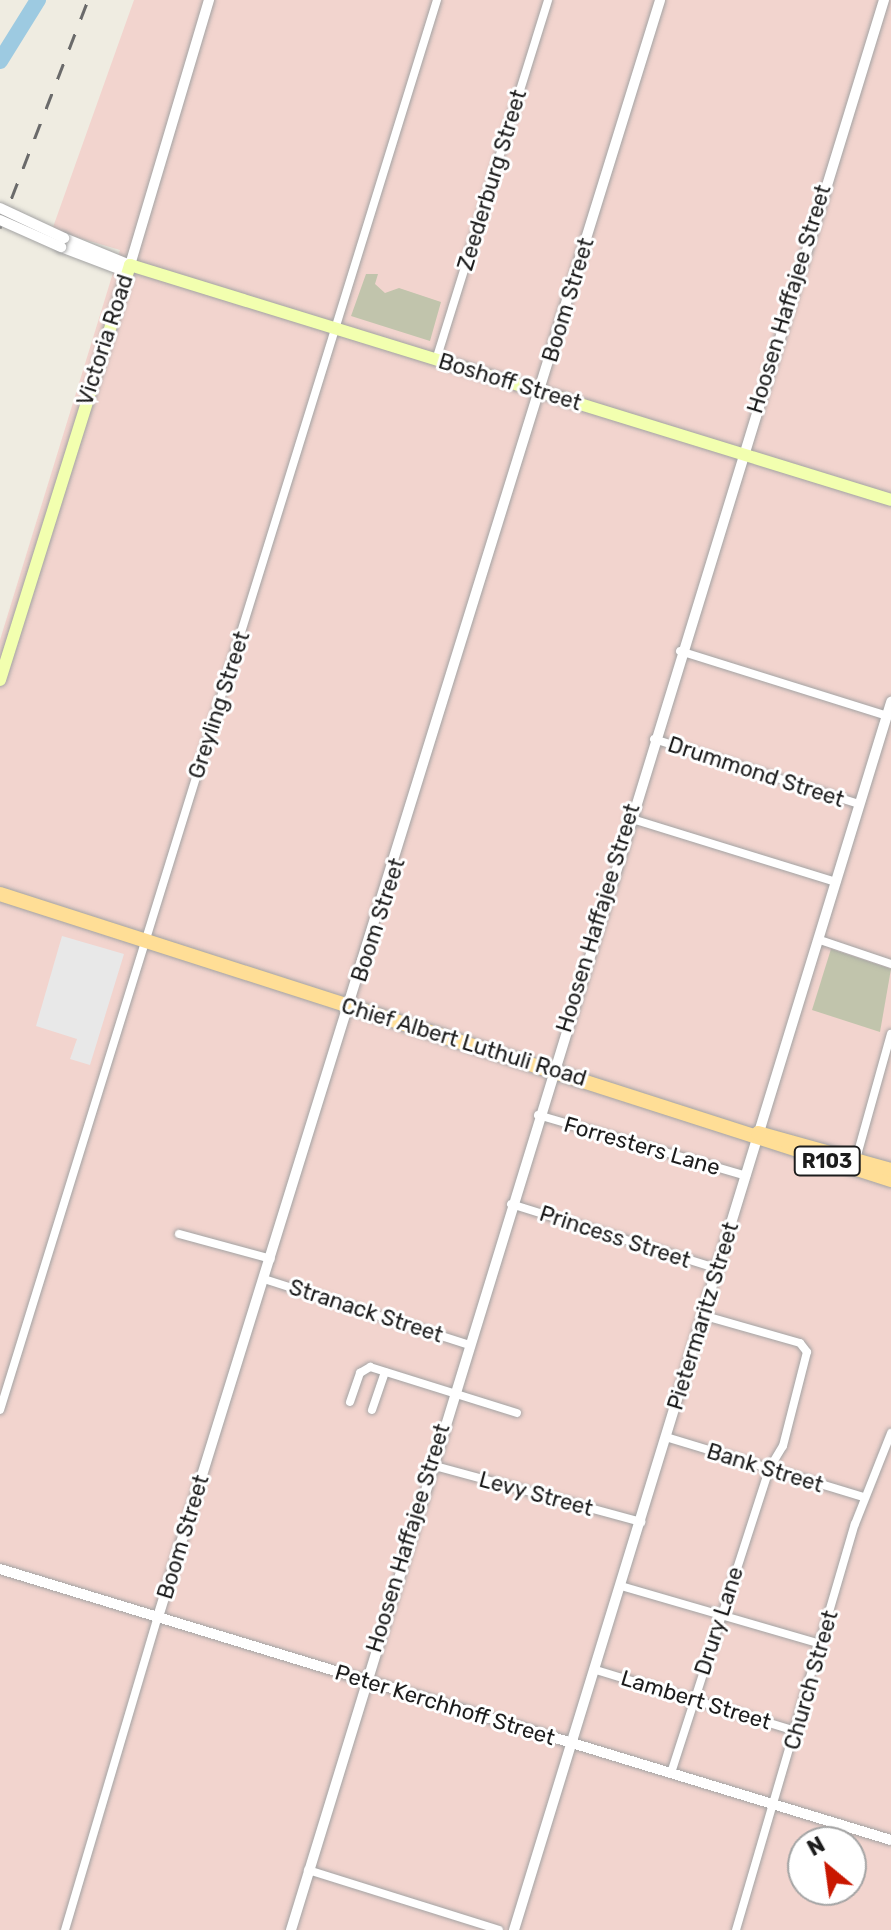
<!DOCTYPE html>
<style>
body{margin:0}
#map{position:relative;width:891px;height:1930px;overflow:hidden;background:#efece1;font-family:Rubik,sans-serif}
div>[style]{position:absolute}
[style*='--x']{left:calc(var(--x)*1px);top:calc(var(--y)*1px);width:calc(var(--w)*1px);rotate:calc(var(--a)*1deg)}
.commercial>*{inset:0;background:#f2d4ce}
.construction>*{inset:0;background:#c1c4ac}
.parking>*{inset:0;background:#e8e8e8}
.river>*{height:16px;margin:-8px;padding:0 8px;transform-origin:8px;border-radius:8px;background:#9dcae1}
.roads{filter:drop-shadow(0 0 2px #a3a3a3) drop-shadow(0 0 2px #a3a3a3)}
.minor>*{height:8px;margin:-4px;padding:0 4px;transform-origin:4px;border-radius:4px;background:#fff}
.tertiary>*{height:10px;margin:-5px;padding:0 5px;transform-origin:5px;border-radius:5px;background:#fff}
.secondary>*{height:12px;margin:-6px;padding:0 6px;transform-origin:6px;border-radius:6px;background:#f2ffaf}
.primary>*{height:14px;margin:-7px;padding:0 7px;transform-origin:7px;border-radius:7px;background:#ffde96}
.rail>*{height:3px;margin-top:-1.5px;transform-origin:0;background:repeating-linear-gradient(90deg,#6a6a6a 0 16px,transparent 0 32px)}
.bridges{filter:drop-shadow(0 0 2px #a3a3a3) drop-shadow(0 0 2px #a3a3a3)}
.tertiary-bridge>*{height:10px;margin:-5px;padding:0 5px;transform-origin:5px;border-radius:5px;background:#fff}
span{translate:-50% -50%;white-space:nowrap;text-align:center;line-height:1.15;-webkit-text-stroke:6px #fff;paint-order:stroke}
.shield-label span{padding:2px 6px;background:#fff;border:2px solid;border-radius:6px;-webkit-text-stroke-width:0}
.shield-label{font-size:20px;color:#1c1c1c;font-weight:700}
.street-label{font-size:22px;color:#1c1c1c}
.north{position:absolute;left:787px;top:1826px;width:80px;height:80px;box-sizing:border-box;background:#fff;border:2px solid #a4a4a4;border-radius:50%;rotate:331deg;font-size:22px;font-weight:700;line-height:32px;text-align:center;color:#1c1c1c}
.north::after{content:'';display:block;margin:auto;width:28px;height:36px;background:#c91700;clip-path:polygon(50% 0,100% 100%,50% 72%,0 100%)}
</style>
<div id="map">
<div class="commercial">
<i style="clip-path:polygon(evenodd,134px 0,891px 0,891px 1930px,0 1930px,0 640px,120px 250px,52px 230px,134px 0,803px 1842px,851px 1842px,851px 1890px,803px 1890px,803px 1842px)"></i>
</div>
<div class="construction">
<i style="clip-path:polygon(366px 274px,378px 274px,375px 284px,385px 293px,399px 288px,441px 302px,430px 341px,351px 316px)"></i>
<i style="clip-path:polygon(831px 949px,891px 969px,880px 1032px,812px 1010px)"></i>
</div>
<div class="parking">
<i style="clip-path:polygon(62px 936px,124px 954px,90px 1065px,70px 1059px,77px 1039px,36px 1026px)"></i>
</div>
<div class="river">
<i style="--x:0;--y:61;--w:72;--a:-58.1"></i>
</div>
<div class="roads">
<div class="minor">
<i style="--x:436;--y:360;--w:377;--a:-72.7"></i>
<i style="--x:680;--y:651;--w:217;--a:17.4"></i>
<i style="--x:654;--y:739;--w:215;--a:17.6"></i>
<i style="--x:629;--y:818;--w:217;--a:17.2"></i>
<i style="--x:820;--y:940;--w:75;--a:18.7"></i>
<i style="--x:538;--y:1115;--w:217;--a:16.3"></i>
<i style="--x:856;--y:1159;--w:130;--a:-74.4"></i>
<i style="--x:511;--y:1204;--w:218;--a:17.4"></i>
<i style="--x:179;--y:1234;--w:95;--a:15.2"></i>
<i style="--x:264;--y:1279;--w:213;--a:17.8"></i>
<i style="--x:350;--y:1402;--w:31;--a:-71"></i>
<i style="--x:360;--y:1373;--w:12;--a:-31"></i>
<i style="--x:370;--y:1367;--w:154;--a:17.4"></i>
<i style="--x:0;--y:1410;--w:1476;--a:-72.78"></i>
<i style="--x:372;--y:1410;--w:40;--a:-71.1"></i>
<i style="--x:666;--y:1437;--w:207;--a:16.9"></i>
<i style="--x:431;--y:1465;--w:218;--a:15.2"></i>
<i style="--x:621;--y:1586;--w:208;--a:16.2"></i>
<i style="--x:596;--y:1670;--w:209;--a:17"></i>
<i style="--x:671;--y:1773;--w:319;--a:-72.1"></i>
<i style="--x:769;--y:1469;--w:27;--a:-59"></i>
<i style="--x:783;--y:1446;--w:97;--a:-75.7"></i>
<i style="--x:807;--y:1352;--w:11;--a:-128"></i>
<i style="--x:800;--y:1343;--w:99;--a:-164.1"></i>
<i style="--x:308;--y:1870;--w:200;--a:17.4"></i>
<i style="--x:65;--y:1930;--w:327;--a:-73.5"></i>
<i style="--x:736;--y:1930;--w:423;--a:-73.7"></i>
<i style="--x:855;--y:1524;--w:98;--a:-68.4"></i>
</div>
<div class="tertiary">
<i style="--x:64;--y:238;--w:71;--a:22.2"></i>
<i style="--x:61;--y:247;--w:62;--a:20.8"></i>
<i style="--x:119;--y:269;--w:12;--a:-20"></i>
<i style="--x:130;--y:265;--w:277;--a:-73.4"></i>
<i style="--x:0;--y:1569;--w:931;--a:16.92"></i>
<i style="--x:158;--y:1617;--w:1693;--a:-72.75"></i>
<i style="--x:291;--y:1930;--w:2019;--a:-72.92"></i>
<i style="--x:514;--y:1930;--w:1285;--a:-72.93"></i>
</div>
<div class="secondary">
<i style="--x:0;--y:680;--w:435;--a:-72.6"></i>
<i style="--x:130;--y:265;--w:796;--a:17.16"></i>
</div>
<div class="primary">
<i style="--x:0;--y:894;--w:936;--a:17.8"></i>
<i style="--x:758;--y:1133;--w:138;--a:15.5"></i>
</div>
</div>
<div class="rail">
<i style="--x:0;--y:228;--w:244;--a:-68.9"></i>
</div>
<div class="bridges">
<div class="tertiary-bridge">
<i style="--x:0;--y:208;--w:71;--a:25.1"></i>
<i style="--x:0;--y:220;--w:67;--a:23.9"></i>
</div>
</div>
<div class="shield-label">
<span style="left:827px;top:1161px">R103</span>
</div>
<div class="street-label">
<span style="left:492px;top:180px;rotate:-73deg">Zeederburg Street</span>
<span style="left:789px;top:299px;rotate:-73deg">Hoosen Haffajee Street</span>
<span style="left:568px;top:300px;rotate:-73deg">Boom Street</span>
<span style="left:105px;top:340px;rotate:-72deg">Victoria Road</span>
<span style="left:510px;top:382px;rotate:17deg">Boshoff Street</span>
<span style="left:219px;top:705px;rotate:-72deg">Greyling Street</span>
<span style="left:756px;top:772px;rotate:18deg">Drummond Street</span>
<span style="left:598px;top:918px;rotate:-73deg">Hoosen Haffajee Street</span>
<span style="left:378px;top:920px;rotate:-72deg">Boom Street</span>
<span style="left:464px;top:1042px;rotate:17deg">Chief Albert Luthuli Road</span>
<span style="left:642px;top:1146px;rotate:16deg">Forresters Lane</span>
<span style="left:615px;top:1237px;rotate:18deg">Princess Street</span>
<span style="left:366px;top:1311px;rotate:18deg">Stranack Street</span>
<span style="left:703px;top:1316px;rotate:-73deg">Pietermaritz Street</span>
<span style="left:765px;top:1468px;rotate:17deg">Bank Street</span>
<span style="left:536px;top:1494px;rotate:15deg">Levy Street</span>
<span style="left:183px;top:1537px;rotate:-73deg">Boom Street</span>
<span style="left:408px;top:1538px;rotate:-73deg">Hoosen Haffajee Street</span>
<span style="left:719px;top:1621px;rotate:-72deg">Drury Lane</span>
<span style="left:811px;top:1680px;rotate:-74deg">Church Street</span>
<span style="left:696px;top:1700px;rotate:17deg">Lambert Street</span>
<span style="left:445px;top:1705px;rotate:17deg">Peter Kerchhoff Street</span>
</div>
<div class="north">N</div>
</div>
